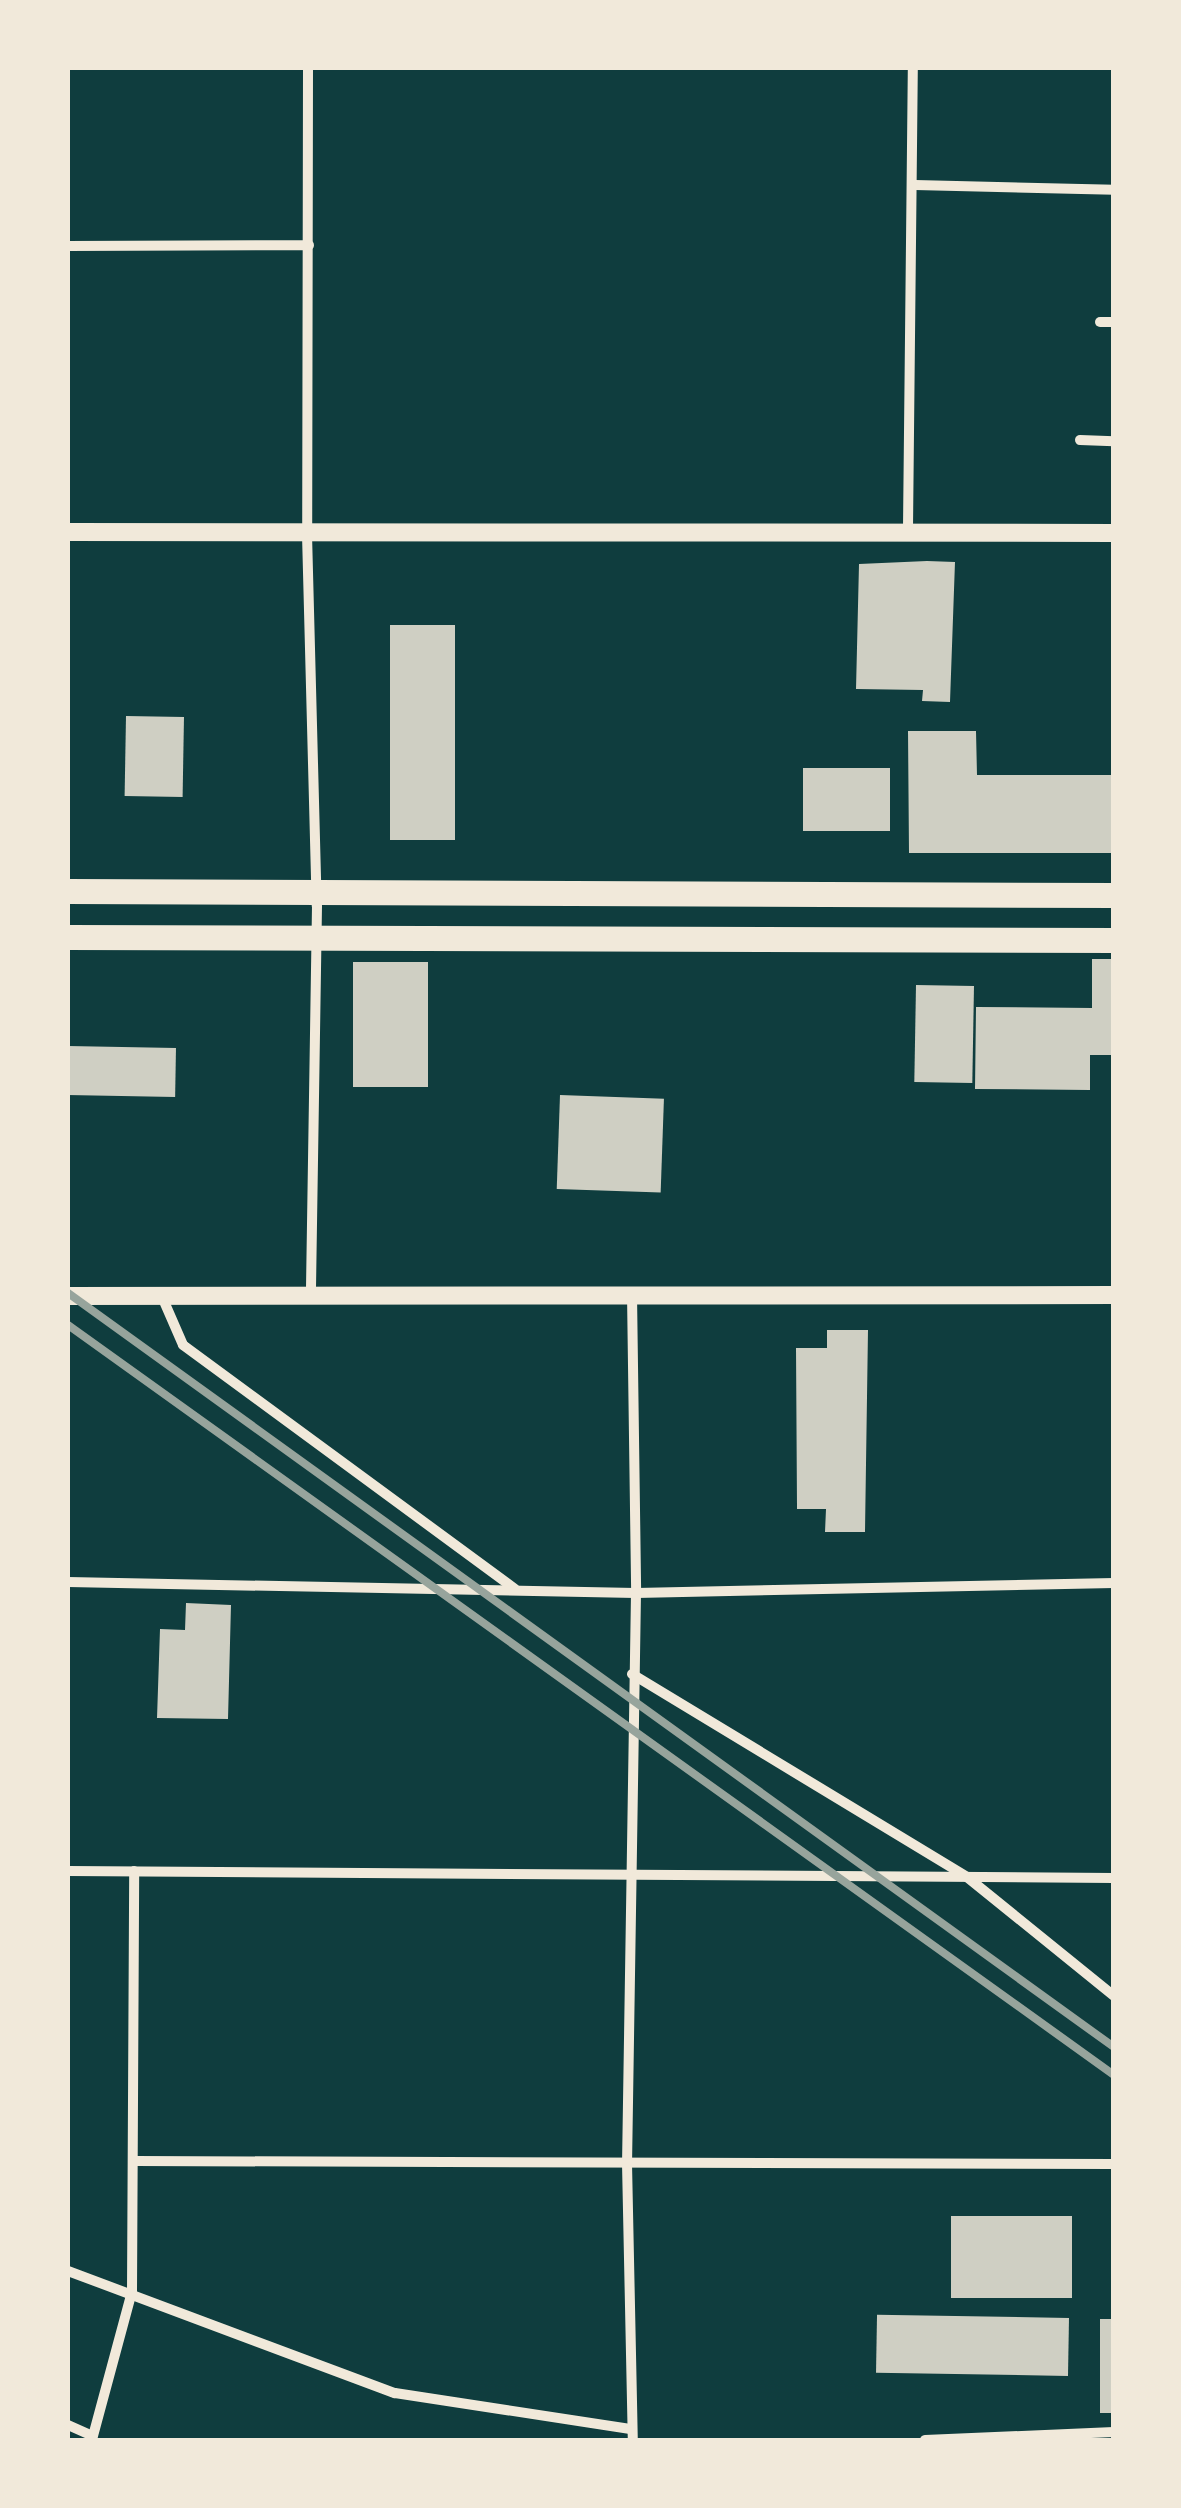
<!DOCTYPE html>
<style>
body{margin:0}
#map{position:relative;width:1181px;height:2508px;overflow:hidden;background:#0f3d3e;font-family:"Zilla Slab",serif}
div>[style]{position:absolute}
[style*='--x']{left:calc(var(--x)*1px);top:calc(var(--y)*1px);width:calc(var(--w)*1px);rotate:calc(var(--a)*1deg)}
.building>*{inset:0;background:#cfcfc3;transform-origin:0 0}
.minor>*{height:10px;margin:-5px;padding:0 5px;transform-origin:5px;border-radius:5px;background:#f1e9da}
.tertiary>*{height:18px;margin:-9px;padding:0 9px;transform-origin:9px;border-radius:9px;background:#f1e9da}
.primary>*{height:25px;margin:-12.5px;padding:0 12.5px;transform-origin:12.5px;border-radius:12.5px;background:#f1e9da}
.rail>*{height:8px;margin:-4px;padding:0 4px;transform-origin:4px;border-radius:4px;background:#97a49c}
span{translate:-50% -50%;white-space:nowrap;text-align:center;line-height:1.15;-webkit-text-stroke:8px #f1e9da;paint-order:stroke}
.frame{position:absolute;inset:0;border:70px solid #f1e9da;pointer-events:none}
</style>
<div id="map">
<div class="building">
<i style="clip-path:polygon(927px 561px,955px 562px,950px 702px,922px 701px,923px 690px,856px 689px,859px 564px)"></i>
<i style="left:390px;top:625px;width:65px;height:215px"></i>
<i style="left:126px;top:716px;width:58px;height:80px;rotate:1deg"></i>
<i style="clip-path:polygon(908px 731px,976px 731px,977px 775px,1114px 775px,1114px 853px,909px 853px)"></i>
<i style="left:803px;top:768px;width:87px;height:63px"></i>
<i style="clip-path:polygon(1092px 959px,1114px 959px,1114px 1055px,1090px 1055px,1090px 1090px,975px 1089px,976px 1007px,1092px 1008px)"></i>
<i style="left:428px;top:962px;width:125px;height:75px;rotate:90deg"></i>
<i style="left:916px;top:985px;width:58px;height:97px;rotate:1deg"></i>
<i style="left:68px;top:1046px;width:108px;height:49px;rotate:1deg"></i>
<i style="left:560px;top:1095px;width:104px;height:94px;rotate:2deg"></i>
<i style="clip-path:polygon(827px 1330px,868px 1330px,865px 1532px,825px 1532px,826px 1509px,797px 1509px,796px 1348px,827px 1348px)"></i>
<i style="clip-path:polygon(186px 1603px,231px 1605px,228px 1719px,157px 1718px,160px 1629px,185px 1630px)"></i>
<i style="left:951px;top:2216px;width:121px;height:82px"></i>
<i style="left:1069px;top:2318px;width:58px;height:192px;rotate:91deg"></i>
<i style="left:1100px;top:2319px;width:14px;height:94px"></i>
</div>
<div class="minor">
<i style="--x:308;--y:68;--w:466;--a:90.1"></i>
<i style="--x:307;--y:534;--w:372;--a:88.5"></i>
<i style="--x:317;--y:906;--w:390;--a:90.9"></i>
<i style="--x:915;--y:185;--w:199;--a:1.4"></i>
<i style="--x:68;--y:246;--w:241;--a:-0.2"></i>
<i style="--x:1100;--y:322;--w:14;--a:0"></i>
<i style="--x:1080;--y:440;--w:34;--a:2"></i>
<i style="--x:908;--y:528;--w:460;--a:-89.4"></i>
<i style="--x:632;--y:1294;--w:299;--a:89.2"></i>
<i style="--x:636;--y:1593;--w:570;--a:90.9"></i>
<i style="--x:627;--y:2163;--w:277;--a:88.8"></i>
<i style="--x:163;--y:1299;--w:50;--a:66.5"></i>
<i style="--x:183;--y:1345;--w:412;--a:36.3"></i>
<i style="--x:68;--y:1582;--w:568;--a:1.11"></i>
<i style="--x:636;--y:1593;--w:478;--a:-1.2"></i>
<i style="--x:632;--y:1674;--w:392;--a:31.2"></i>
<i style="--x:967;--y:1877;--w:189;--a:39"></i>
<i style="--x:68;--y:1871;--w:1046;--a:0.38"></i>
<i style="--x:136;--y:2161;--w:978;--a:0.18"></i>
<i style="--x:68;--y:2271;--w:349;--a:20.5"></i>
<i style="--x:395;--y:2393;--w:238;--a:8.7"></i>
<i style="--x:68;--y:2425;--w:27;--a:24"></i>
<i style="--x:93;--y:2436;--w:150;--a:-74.9"></i>
<i style="--x:132;--y:2291;--w:420;--a:-89.7"></i>
<i style="--x:925;--y:2440;--w:189;--a:-2.4"></i>
</div>
<div class="tertiary">
<i style="--x:68;--y:532;--w:1046;--a:0.05"></i>
<i style="--x:68;--y:1296;--w:1046;--a:-0.05"></i>
</div>
<div class="primary">
<i style="--x:68;--y:891;--w:1046;--a:0.22"></i>
<i style="--x:68;--y:937;--w:1046;--a:0.16"></i>
</div>
<div class="rail">
<i style="--x:68;--y:1293;--w:1289;--a:35.79"></i>
<i style="--x:68;--y:1325;--w:1287;--a:35.64"></i>
</div>
<div class="frame"></div>
</div>
